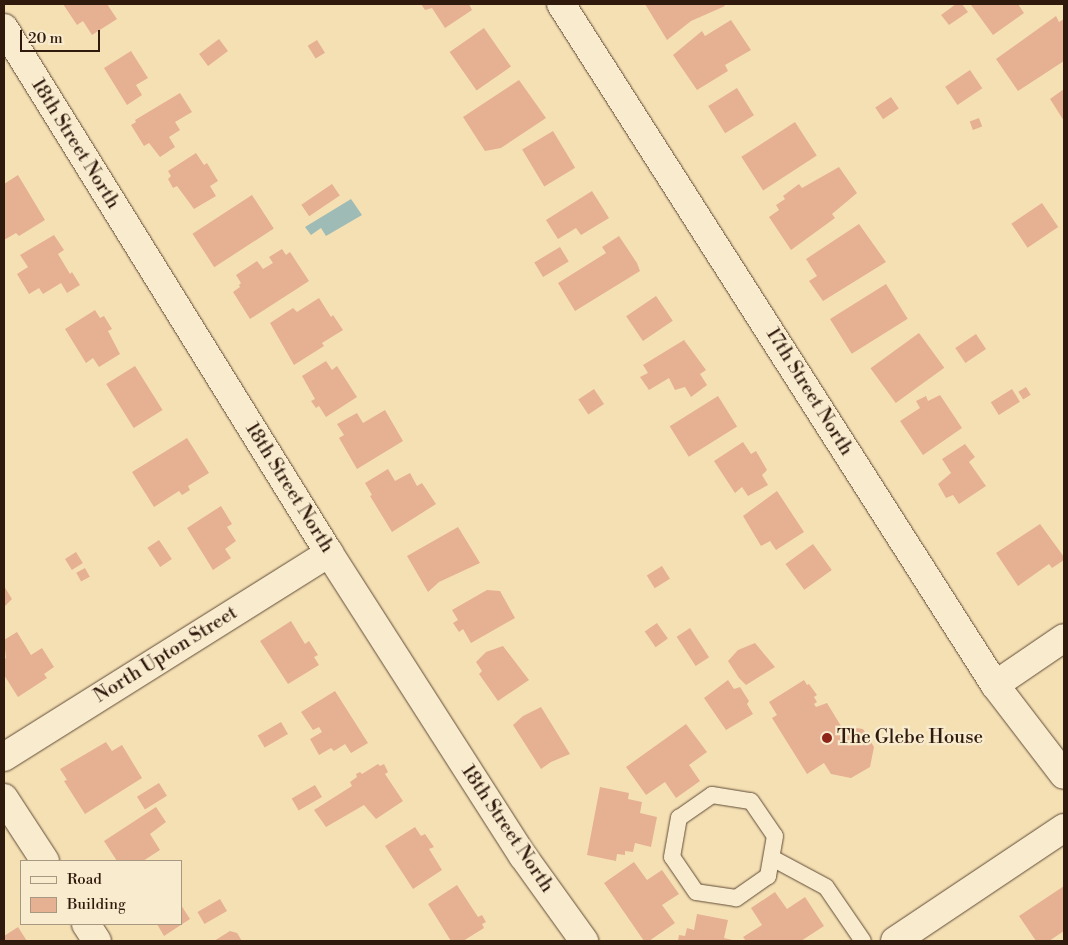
<!DOCTYPE html>
<style>
body{margin:0}
#map{position:relative;width:1068px;height:945px;overflow:hidden;background:#f5e0b4;font-family:"Libre Bodoni",serif}
div>[style]{position:absolute}
[style*='--x']{left:calc(var(--x)*1px);top:calc(var(--y)*1px);width:calc(var(--w)*1px);rotate:calc(var(--a)*1deg)}
.water>*{inset:0;background:#9fbbb6}
.building>*{inset:0;background:#e6b092;transform-origin:0 0}
.roads{filter:drop-shadow(0 0 1px #614b37) drop-shadow(0 0 1px #614b37)}
.lane>*{height:16px;margin:-8px;padding:0 8px;transform-origin:8px;border-radius:8px;background:#f8ebce}
.street>*{height:28px;margin:-14px;padding:0 14px;transform-origin:14px;border-radius:14px;background:#f8ebce}
.dots>*{width:14px;height:14px;translate:-50% -50%;box-sizing:border-box;border:2px solid #f8ebce;border-radius:50%}
span{translate:-50% -50%;white-space:nowrap;text-align:center;line-height:1.15;-webkit-text-stroke:4.5px #f8ebce;paint-order:stroke}
.street-label{font-size:19px;color:#30190d}
.poi-label{font-size:19px;color:#30190d}
.left{translate:0 -50%;text-align:left}
.frame{position:absolute;inset:0;border:5px solid #30190d;pointer-events:none}
.legend{position:absolute;left:20px;top:860px;width:162px;height:65px;box-sizing:border-box;background:#f8ebce;border:1px solid #a89781;margin:0;padding:6px 9px;list-style:none;font-size:15px;color:#30190d}
.legend li{display:flex;align-items:center;gap:10px;height:25px}
.legend b{width:25px;border:1px solid #a89781}
.scale{position:absolute;left:20px;top:30px;width:80px;height:22px;box-sizing:border-box;border:2px solid #30190d;border-top:0;padding-left:6px;font-size:15px;line-height:18px;white-space:nowrap;color:#30190d;-webkit-text-stroke:4px #f8ebce;paint-order:stroke}
</style>
<div id="map">
<div class="water">
<i style="clip-path:polygon(351px 199px,362px 215px,326px 236px,321px 228px,311px 235px,305px 227px)"></i>
</div>
<div class="building">
<i style="clip-path:polygon(63px 4px,107px 4px,117px 19px,92px 35px,83px 21px,77px 25px)"></i>
<i style="clip-path:polygon(421px 4px,469px 4px,472px 10px,445px 28px,432px 8px,425px 10px)"></i>
<i style="clip-path:polygon(645px 4px,723px 4px,725px 6px,691px 21px,667px 40px)"></i>
<i style="clip-path:polygon(956px 4px,962px 4px,968px 12px,949px 25px,941px 15px)"></i>
<i style="clip-path:polygon(972px 4px,1018px 4px,1024px 13px,993px 35px,971px 5px)"></i>
<i style="clip-path:polygon(1056px 16px,1059px 22px,1064px 19px,1064px 61px,1018px 91px,996px 59px)"></i>
<i style="clip-path:polygon(731px 20px,751px 50px,725px 65px,728px 71px,697px 90px,673px 55px,702px 31px,705px 36px)"></i>
<i style="left:484px;top:28px;width:47px;height:42px;rotate:55deg"></i>
<i style="left:219px;top:39px;width:15px;height:25px;rotate:53deg"></i>
<i style="left:317px;top:40px;width:15px;height:11px;rotate:58deg"></i>
<i style="clip-path:polygon(131px 51px,148px 78px,136px 85px,142px 95px,127px 105px,104px 68px)"></i>
<i style="left:970px;top:70px;width:22px;height:30px;rotate:56deg"></i>
<i style="clip-path:polygon(519px 80px,546px 118px,501px 148px,485px 151px,463px 117px)"></i>
<i style="left:737px;top:88px;width:32px;height:34px;rotate:58deg"></i>
<i style="clip-path:polygon(1064px 89px,1064px 121px,1050px 99px)"></i>
<i style="clip-path:polygon(180px 93px,192px 112px,175px 122px,180px 130px,169px 137px,175px 147px,160px 157px,149px 143px,144px 146px,131px 125px,136px 122px,135px 120px)"></i>
<i style="left:891px;top:97px;width:14px;height:19px;rotate:56deg"></i>
<i style="left:979px;top:118px;width:9px;height:10px;rotate:69deg"></i>
<i style="left:795px;top:122px;width:40px;height:64px;rotate:57deg"></i>
<i style="left:553px;top:131px;width:43px;height:36px;rotate:59deg"></i>
<i style="clip-path:polygon(196px 153px,204px 165px,207px 163px,218px 181px,210px 186px,216px 196px,194px 209px,177px 186px,173px 188px,168px 179px,171px 176px,168px 171px)"></i>
<i style="clip-path:polygon(839px 167px,857px 193px,832px 214px,835px 218px,791px 250px,769px 217px,779px 210px,776px 205px,785px 199px,783px 196px,799px 184px,802px 188px)"></i>
<i style="clip-path:polygon(18px 175px,45px 220px,19px 236px,16px 233px,4px 240px,4px 184px)"></i>
<i style="left:332px;top:184px;width:14px;height:37px;rotate:56deg"></i>
<i style="clip-path:polygon(592px 191px,609px 218px,581px 235px,576px 228px,558px 239px,546px 220px)"></i>
<i style="left:252px;top:195px;width:40px;height:71px;rotate:57deg"></i>
<i style="left:1042px;top:203px;width:29px;height:37px;rotate:56deg"></i>
<i style="clip-path:polygon(859px 224px,886px 262px,823px 301px,809px 281px,817px 276px,806px 259px)"></i>
<i style="clip-path:polygon(54px 235px,64px 250px,58px 254px,70px 274px,72px 272px,80px 285px,67px 293px,61px 283px,43px 294px,39px 288px,29px 294px,17px 274px,28px 267px,20px 255px)"></i>
<i style="clip-path:polygon(619px 236px,637px 263px,640px 271px,575px 311px,558px 283px,606px 253px,602px 247px)"></i>
<i style="left:560px;top:247px;width:17px;height:30px;rotate:59deg"></i>
<i style="clip-path:polygon(282px 249px,286px 255px,290px 252px,309px 281px,250px 319px,233px 292px,240px 287px,239px 285px,241px 283px,236px 275px,257px 261px,263px 269px,273px 263px,269px 257px)"></i>
<i style="left:886px;top:284px;width:41px;height:66px;rotate:58deg"></i>
<i style="left:656px;top:296px;width:30px;height:36px;rotate:56deg"></i>
<i style="clip-path:polygon(319px 298px,331px 317px,333px 315px,343px 330px,322px 343px,324px 346px,294px 365px,270px 323px,293px 308px,297px 312px)"></i>
<i style="clip-path:polygon(95px 310px,100px 318px,104px 316px,112px 329px,108px 331px,120px 354px,99px 367px,93px 358px,86px 363px,65px 329px)"></i>
<i style="left:919px;top:333px;width:43px;height:60px;rotate:54deg"></i>
<i style="left:976px;top:334px;width:18px;height:25px;rotate:56deg"></i>
<i style="clip-path:polygon(684px 340px,706px 370px,700px 374px,707px 385px,691px 397px,685px 387px,675px 390px,669px 378px,649px 390px,640px 377px,648px 373px,643px 365px)"></i>
<i style="clip-path:polygon(326px 361px,332px 370px,337px 366px,357px 397px,326px 417px,319px 406px,316px 408px,311px 401px,315px 399px,302px 376px)"></i>
<i style="left:135px;top:366px;width:52px;height:34px;rotate:58deg"></i>
<i style="left:1026px;top:387px;width:9px;height:9px;rotate:58deg"></i>
<i style="left:594px;top:389px;width:18px;height:19px;rotate:56deg"></i>
<i style="left:1012px;top:389px;width:15px;height:25px;rotate:58deg"></i>
<i style="clip-path:polygon(940px 395px,962px 428px,923px 455px,900px 421px,920px 408px,916px 401px,926px 396px,928px 401px)"></i>
<i style="left:718px;top:396px;width:36px;height:57px;rotate:58deg"></i>
<i style="clip-path:polygon(385px 410px,403px 441px,357px 469px,339px 438px,344px 435px,337px 424px,357px 413px,363px 423px)"></i>
<i style="clip-path:polygon(187px 438px,209px 473px,188px 486px,190px 490px,182px 495px,179px 491px,154px 507px,132px 472px)"></i>
<i style="clip-path:polygon(743px 442px,751px 454px,756px 451px,767px 470px,762px 475px,768px 485px,748px 496px,742px 487px,735px 493px,714px 461px)"></i>
<i style="clip-path:polygon(965px 444px,975px 457px,969px 462px,986px 486px,959px 504px,953px 495px,946px 498px,938px 484px,951px 473px,942px 459px)"></i>
<i style="clip-path:polygon(388px 469px,395px 481px,410px 473px,417px 486px,422px 483px,436px 504px,392px 532px,370px 496px,372px 495px,365px 483px)"></i>
<i style="clip-path:polygon(777px 491px,804px 532px,776px 550px,770px 541px,761px 546px,743px 516px)"></i>
<i style="clip-path:polygon(221px 506px,232px 524px,227px 527px,236px 541px,225px 549px,231px 558px,213px 570px,187px 528px)"></i>
<i style="clip-path:polygon(1040px 524px,1064px 557px,1064px 560px,1052px 568px,1049px 564px,1018px 586px,996px 553px)"></i>
<i style="clip-path:polygon(458px 527px,480px 563px,439px 582px,428px 592px,407px 556px)"></i>
<i style="left:159px;top:540px;width:23px;height:14px;rotate:56deg"></i>
<i style="left:813px;top:544px;width:32px;height:34px;rotate:54deg"></i>
<i style="left:76px;top:552px;width:13px;height:13px;rotate:58deg"></i>
<i style="left:662px;top:566px;width:15px;height:18px;rotate:58deg"></i>
<i style="left:85px;top:568px;width:10px;height:10px;rotate:61deg"></i>
<i style="clip-path:polygon(4px 586px,12px 599px,4px 607px)"></i>
<i style="clip-path:polygon(487px 590px,500px 591px,515px 618px,471px 643px,463px 629px,459px 632px,453px 623px,458px 620px,452px 610px)"></i>
<i style="clip-path:polygon(291px 621px,305px 644px,309px 641px,318px 655px,314px 657px,319px 665px,288px 684px,260px 641px)"></i>
<i style="left:657px;top:623px;width:19px;height:15px;rotate:55deg"></i>
<i style="left:690px;top:628px;width:35px;height:16px;rotate:57deg"></i>
<i style="clip-path:polygon(17px 632px,31px 655px,42px 648px,54px 667px,44px 674px,47px 678px,18px 697px,4px 675px,4px 659px,6px 658px,4px 640px)"></i>
<i style="clip-path:polygon(755px 643px,775px 667px,746px 685px,739px 678px,728px 661px,738px 650px)"></i>
<i style="clip-path:polygon(503px 646px,529px 680px,498px 701px,479px 674px,482px 671px,476px 662px,486px 652px)"></i>
<i style="clip-path:polygon(728px 680px,734px 689px,740px 687px,749px 701px,747px 704px,753px 714px,726px 730px,704px 698px)"></i>
<i style="clip-path:polygon(804px 680px,807px 685px,809px 684px,817px 695px,814px 697px,817px 702px,814px 704px,816px 707px,827px 703px,841px 726px,863px 729px,874px 747px,870px 767px,851px 778px,831px 774px,824px 763px,807px 774px,772px 718px,777px 715px,769px 702px)"></i>
<i style="clip-path:polygon(335px 691px,368px 743px,351px 753px,345px 744px,334px 751px,331px 748px,319px 755px,310px 739px,322px 732px,319px 727px,313px 730px,301px 712px)"></i>
<i style="clip-path:polygon(541px 707px,570px 754px,551px 762px,541px 769px,513px 725px,523px 716px)"></i>
<i style="left:281px;top:722px;width:14px;height:27px;rotate:60deg"></i>
<i style="clip-path:polygon(686px 724px,707px 752px,689px 765px,700px 781px,676px 798px,665px 782px,646px 795px,626px 767px)"></i>
<i style="clip-path:polygon(106px 742px,112px 751px,122px 745px,142px 778px,85px 814px,64px 781px,67px 780px,60px 769px)"></i>
<i style="clip-path:polygon(378px 764px,380px 766px,384px 764px,388px 772px,385px 774px,403px 801px,376px 819px,364px 805px,326px 827px,314px 810px,352px 786px,350px 782px,357px 777px,356px 774px,360px 772px,362px 774px)"></i>
<i style="left:159px;top:783px;width:15px;height:26px;rotate:58deg"></i>
<i style="left:315px;top:785px;width:14px;height:27px;rotate:60deg"></i>
<i style="clip-path:polygon(600px 787px,629px 793px,628px 799px,642px 802px,640px 813px,657px 817px,651px 847px,635px 843px,633px 852px,625px 851px,625px 855px,617px 854px,616px 861px,587px 855px)"></i>
<i style="clip-path:polygon(156px 807px,166px 822px,150px 834px,160px 850px,143px 861px,117px 861px,104px 841px)"></i>
<i style="clip-path:polygon(415px 827px,421px 836px,425px 834px,434px 847px,429px 849px,442px 870px,413px 889px,385px 846px)"></i>
<i style="clip-path:polygon(634px 862px,647px 880px,662px 870px,679px 894px,662px 905px,675px 923px,649px 941px,644px 941px,604px 883px)"></i>
<i style="clip-path:polygon(457px 885px,478px 917px,482px 915px,486px 922px,482px 924px,484px 928px,463px 941px,451px 941px,428px 904px)"></i>
<i style="clip-path:polygon(1064px 886px,1064px 931px,1049px 941px,1036px 941px,1019px 916px)"></i>
<i style="clip-path:polygon(775px 892px,787px 909px,805px 897px,824px 926px,801px 941px,746px 941px,743px 937px,762px 925px,751px 908px)"></i>
<i style="left:220px;top:899px;width:14px;height:26px;rotate:60deg"></i>
<i style="clip-path:polygon(181px 905px,190px 919px,164px 936px,157px 924px,181px 924px)"></i>
<i style="clip-path:polygon(697px 914px,728px 920px,724px 938px,737px 941px,678px 941px,679px 935px,685px 936px,687px 928px,694px 930px)"></i>
<i style="clip-path:polygon(18px 927px,27px 941px,4px 941px,4px 936px)"></i>
<i style="clip-path:polygon(230px 931px,237px 933px,242px 941px,214px 941px)"></i>
</div>
<div class="roads">
<div class="lane">
<i style="--x:712;--y:795;--w:39;--a:9"></i>
<i style="--x:751;--y:801;--w:42;--a:55.6"></i>
<i style="--x:775;--y:836;--w:41;--a:99.9"></i>
<i style="--x:768;--y:876;--w:39;--a:145"></i>
<i style="--x:736;--y:898;--w:40;--a:-171.5"></i>
<i style="--x:696;--y:892;--w:42;--a:-124.4"></i>
<i style="--x:672;--y:857;--w:40;--a:-80"></i>
<i style="--x:679;--y:818;--w:40;--a:-34.9"></i>
<i style="--x:772;--y:858;--w:61;--a:28.2"></i>
<i style="--x:826;--y:887;--w:65;--a:55.6"></i>
</div>
<div class="street">
<i style="--x:561;--y:4;--w:808;--a:57.49"></i>
<i style="--x:995;--y:685;--w:113;--a:52.5"></i>
<i style="--x:4;--y:28;--w:617;--a:58.24"></i>
<i style="--x:329;--y:553;--w:360;--a:57.4"></i>
<i style="--x:523;--y:856;--w:105;--a:54.3"></i>
<i style="--x:995;--y:685;--w:83;--a:-34.3"></i>
<i style="--x:4;--y:757;--w:384;--a:-32.1"></i>
<i style="--x:4;--y:798;--w:75;--a:56.9"></i>
<i style="--x:86;--y:924;--w:20;--a:57"></i>
<i style="--x:895;--y:941;--w:203;--a:-33.8"></i>
</div>
</div>
<div class="dots">
<i style="left:827px;top:738px;background:#8f2418"></i>
</div>
<div class="street-label">
<span style="left:75px;top:144px;rotate:58deg">18th Street North</span>
<span style="left:809px;top:392px;rotate:58deg">17th Street North</span>
<span style="left:289px;top:488px;rotate:58deg">18th Street North</span>
<span style="left:166px;top:655px;rotate:-32deg">North Upton Street</span>
<span style="left:507px;top:829px;rotate:56deg">18th Street North</span>
</div>
<div class="poi-label">
<span class="left" style="left:837px;top:738px">The Glebe House</span>
</div>
<div class="frame"></div>
<ul class="legend">
<li><b style="height:6px;background:#f8ebce"></b>Road</li>
<li><b style="height:14px;background:#e6b092"></b>Building</li>
</ul>
<div class="scale">20 m</div>
</div>
